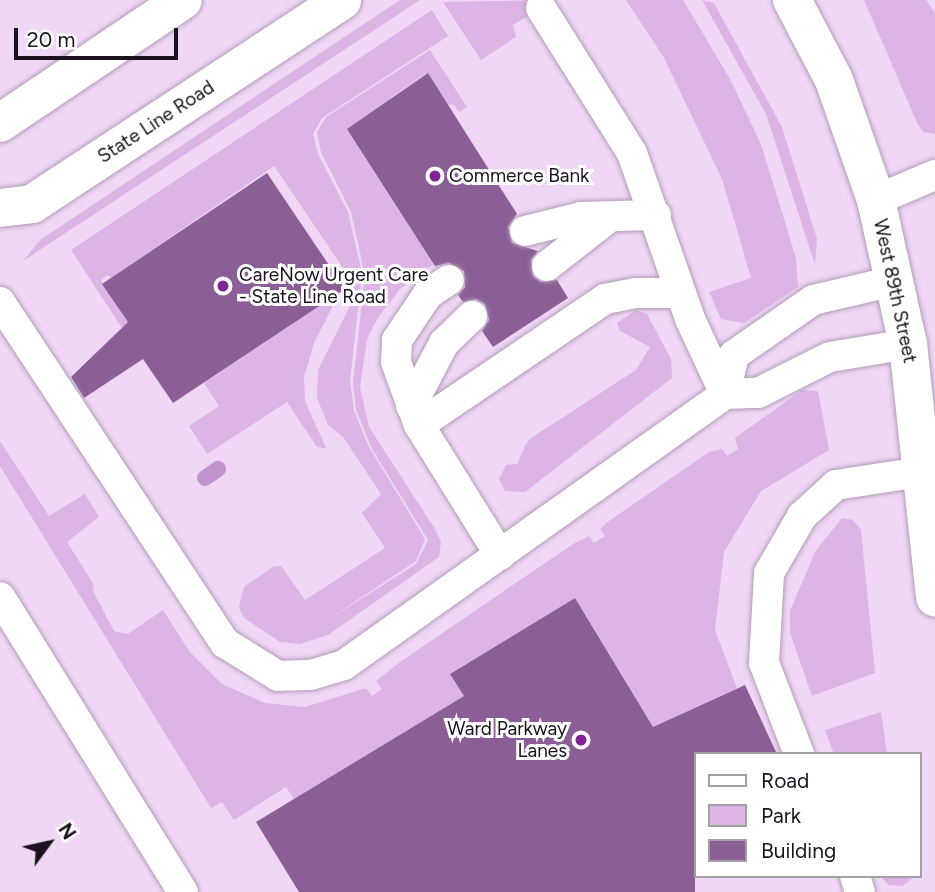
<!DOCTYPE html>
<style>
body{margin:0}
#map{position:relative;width:935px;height:892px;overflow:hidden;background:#efd7f5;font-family:Figtree,sans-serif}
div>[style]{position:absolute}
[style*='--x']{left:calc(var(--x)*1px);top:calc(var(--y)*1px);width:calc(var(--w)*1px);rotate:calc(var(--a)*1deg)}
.green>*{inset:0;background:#dcb5e6}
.stream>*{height:16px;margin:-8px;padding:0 8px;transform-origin:8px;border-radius:8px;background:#c293cd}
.building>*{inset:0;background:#8b5f96}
.roads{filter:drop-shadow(0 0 2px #b39cb8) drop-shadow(0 0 2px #b39cb8)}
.service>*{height:30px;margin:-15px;padding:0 15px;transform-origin:15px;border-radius:15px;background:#fff}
.tertiary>*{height:38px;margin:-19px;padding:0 19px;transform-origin:19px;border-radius:19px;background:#fff}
.secondary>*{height:38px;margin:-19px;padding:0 19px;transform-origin:19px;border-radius:19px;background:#fff}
.dots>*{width:19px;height:19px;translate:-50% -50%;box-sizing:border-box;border:4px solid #fff;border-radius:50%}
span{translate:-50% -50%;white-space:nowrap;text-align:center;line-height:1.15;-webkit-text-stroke:6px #fff;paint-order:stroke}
.street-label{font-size:19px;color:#1a121c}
.poi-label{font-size:19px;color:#1a121c}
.left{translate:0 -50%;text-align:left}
.right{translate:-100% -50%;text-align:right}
.legend{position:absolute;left:694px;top:752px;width:228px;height:126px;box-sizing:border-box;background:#fff;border:2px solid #a3a0a4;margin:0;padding:9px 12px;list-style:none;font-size:21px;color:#1a121c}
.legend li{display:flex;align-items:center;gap:14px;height:35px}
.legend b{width:35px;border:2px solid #a3a0a4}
.north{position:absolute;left:14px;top:808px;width:70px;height:70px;-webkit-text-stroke:5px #fff;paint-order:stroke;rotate:57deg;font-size:19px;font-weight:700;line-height:28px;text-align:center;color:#1a121c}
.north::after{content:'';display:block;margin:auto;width:24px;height:32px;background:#1a121c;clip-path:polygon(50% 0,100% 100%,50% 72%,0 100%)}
.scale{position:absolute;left:14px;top:28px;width:164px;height:32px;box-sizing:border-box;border:4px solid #1a121c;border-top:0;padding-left:9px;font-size:21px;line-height:24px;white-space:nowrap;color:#1a121c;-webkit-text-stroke:5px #fff;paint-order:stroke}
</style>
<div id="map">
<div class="green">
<i style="clip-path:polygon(400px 0,420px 0,23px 261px,40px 240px)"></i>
<i style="clip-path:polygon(553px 0,513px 25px,516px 37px,481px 60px,443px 2px)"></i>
<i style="clip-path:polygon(626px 0,683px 0,730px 79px,761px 144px,796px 258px,798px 287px,744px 323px,721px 319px,709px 292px,751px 278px,722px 179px,663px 56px)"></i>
<i style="clip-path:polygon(702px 0,714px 3px,782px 127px,817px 239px,815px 265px,766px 114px)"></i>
<i style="clip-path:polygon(864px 0,926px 0,935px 13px,935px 134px,923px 132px,918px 125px)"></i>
<i style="clip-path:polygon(432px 10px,448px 36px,322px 118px,313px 134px,318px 154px,348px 212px,362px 273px,350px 381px,354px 411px,369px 447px,425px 539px,416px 561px,323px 623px,416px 564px,428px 540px,372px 449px,356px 410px,353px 383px,365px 275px,351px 212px,321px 152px,317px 132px,326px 117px,430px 50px,467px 107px,459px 112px,454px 105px,445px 104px,427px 73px,390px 98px,434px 264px,400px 289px,377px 319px,367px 339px,360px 387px,369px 427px,435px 529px,441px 542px,439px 557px,328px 635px,300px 644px,280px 642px,244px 618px,239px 607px,244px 587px,274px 566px,281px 566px,305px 600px,385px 548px,362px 513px,381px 494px,343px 437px,328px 425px,317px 398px,318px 370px,353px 300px,354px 284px,274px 166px,111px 278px,108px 275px,101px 280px,129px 323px,122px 328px,71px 250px)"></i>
<i style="clip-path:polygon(340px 292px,314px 343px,304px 377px,305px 401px,326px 448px,317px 447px,287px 402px,207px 454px,189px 426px,219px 406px,204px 383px)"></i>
<i style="clip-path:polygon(636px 310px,647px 314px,671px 359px,672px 378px,525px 492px,505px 491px,499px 479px,506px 465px,517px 464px,528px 440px,636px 370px,650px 347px,620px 331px,617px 323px)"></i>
<i style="clip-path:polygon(802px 390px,818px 391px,829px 450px,761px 491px,724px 552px,715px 630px,737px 688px,653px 727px,575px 598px,451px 673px,464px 696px,294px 799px,286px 787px,234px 820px,222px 802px,211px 808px,0 466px,0 441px,49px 516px,85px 494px,99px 517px,67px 542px,94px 585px,93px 591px,114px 631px,128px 634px,163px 610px,189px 651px,222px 684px,265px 703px,305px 707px,366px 688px,372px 696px,382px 689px,376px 681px,400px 662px,573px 544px,589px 536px,594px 543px,605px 536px,600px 529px,609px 521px,709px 452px,722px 449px,727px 456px,738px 449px,735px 438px)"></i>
<i style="clip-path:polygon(842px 518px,853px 520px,861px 530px,875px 673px,812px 696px,790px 633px,790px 611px,815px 552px)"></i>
<i style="clip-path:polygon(881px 712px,887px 754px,834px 754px,825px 730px)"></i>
<i style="clip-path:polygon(880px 876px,915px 876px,903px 886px,889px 885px)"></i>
</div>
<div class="stream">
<i style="--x:205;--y:478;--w:16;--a:-35"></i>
</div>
<div class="building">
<i style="clip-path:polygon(428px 73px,517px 214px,508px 227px,512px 243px,538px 251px,531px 260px,533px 276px,541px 282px,557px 280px,568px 298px,493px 347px,482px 331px,489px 320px,485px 304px,476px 299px,463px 302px,458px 295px,465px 287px,464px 271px,449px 263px,435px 266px,347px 129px)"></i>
<i style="clip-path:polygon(267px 173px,345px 289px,173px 403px,143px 359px,84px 398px,71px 377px,128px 322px,102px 284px)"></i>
<i style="clip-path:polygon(575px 598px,653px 727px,745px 685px,777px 754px,695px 754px,695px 892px,299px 892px,256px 822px,464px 696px,450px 674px)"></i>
</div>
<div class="roads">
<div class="service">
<i style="--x:541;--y:8;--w:171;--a:57.9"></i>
<i style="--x:632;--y:153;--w:176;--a:70.7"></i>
<i style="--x:690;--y:319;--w:83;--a:65"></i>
<i style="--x:876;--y:200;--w:64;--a:-23"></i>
<i style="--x:525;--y:231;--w:58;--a:-14"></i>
<i style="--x:581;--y:217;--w:75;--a:-1.5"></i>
<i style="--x:547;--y:266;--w:76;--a:-38.1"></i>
<i style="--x:0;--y:302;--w:409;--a:56.6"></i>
<i style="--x:225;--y:643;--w:62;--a:31.9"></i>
<i style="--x:278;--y:676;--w:33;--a:-2"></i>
<i style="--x:311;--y:675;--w:34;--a:-17"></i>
<i style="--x:344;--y:665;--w:468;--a:-35.4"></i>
<i style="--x:725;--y:394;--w:33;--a:-2"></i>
<i style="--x:758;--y:393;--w:80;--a:-26.6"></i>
<i style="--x:830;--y:357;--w:79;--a:-9.5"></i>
<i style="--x:725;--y:394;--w:40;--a:-77"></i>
<i style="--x:734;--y:355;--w:96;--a:-34.8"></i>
<i style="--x:813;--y:300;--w:83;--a:-13.2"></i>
<i style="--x:411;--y:406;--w:71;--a:-62.4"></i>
<i style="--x:444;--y:343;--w:39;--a:-44"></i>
<i style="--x:419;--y:425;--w:67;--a:-110.1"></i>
<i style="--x:396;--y:362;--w:22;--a:-87"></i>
<i style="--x:397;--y:340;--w:55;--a:-56"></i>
<i style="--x:428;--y:294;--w:25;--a:-34"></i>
<i style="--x:500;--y:555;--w:153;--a:-121.9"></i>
<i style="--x:419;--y:425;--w:225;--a:-34.1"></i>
<i style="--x:605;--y:299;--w:31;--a:-11"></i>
<i style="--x:635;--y:293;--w:46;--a:0"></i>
<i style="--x:0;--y:597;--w:347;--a:58.2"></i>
<i style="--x:799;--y:754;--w:97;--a:-111"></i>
<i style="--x:764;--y:663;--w:90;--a:-86.8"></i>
<i style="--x:769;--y:573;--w:66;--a:-59.9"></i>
<i style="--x:802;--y:516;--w:46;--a:-42.4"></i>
<i style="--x:836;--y:485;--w:85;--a:-8.8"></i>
<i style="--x:855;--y:876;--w:17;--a:73"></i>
</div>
<div class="tertiary">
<i style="--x:792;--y:0;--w:90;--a:62.3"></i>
<i style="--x:834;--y:80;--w:127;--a:70.7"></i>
<i style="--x:876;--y:200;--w:148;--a:77.5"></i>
<i style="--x:908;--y:344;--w:255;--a:83.9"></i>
</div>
<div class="secondary">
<i style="--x:0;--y:123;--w:220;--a:-33.9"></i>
<i style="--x:0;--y:208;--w:32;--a:-7"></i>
<i style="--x:32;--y:204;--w:371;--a:-33.3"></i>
</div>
</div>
<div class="dots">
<i style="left:435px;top:176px;background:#7f2593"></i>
<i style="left:223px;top:286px;background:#7f2593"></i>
<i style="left:581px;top:740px;background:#7f2593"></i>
</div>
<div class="street-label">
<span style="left:156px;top:122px;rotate:-33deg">State Line Road</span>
<span style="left:895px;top:291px;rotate:78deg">West 89th Street</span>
</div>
<div class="poi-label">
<span class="left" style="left:449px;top:176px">Commerce Bank</span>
<span class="left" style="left:239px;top:286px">CareNow Urgent Care<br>- State Line Road</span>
<span class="right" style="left:567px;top:740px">Ward Parkway<br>Lanes</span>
</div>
<ul class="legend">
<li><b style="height:9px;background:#fff"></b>Road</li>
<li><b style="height:19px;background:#dcb5e6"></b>Park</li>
<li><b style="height:19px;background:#8b5f96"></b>Building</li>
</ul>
<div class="north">N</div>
<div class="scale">20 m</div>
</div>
